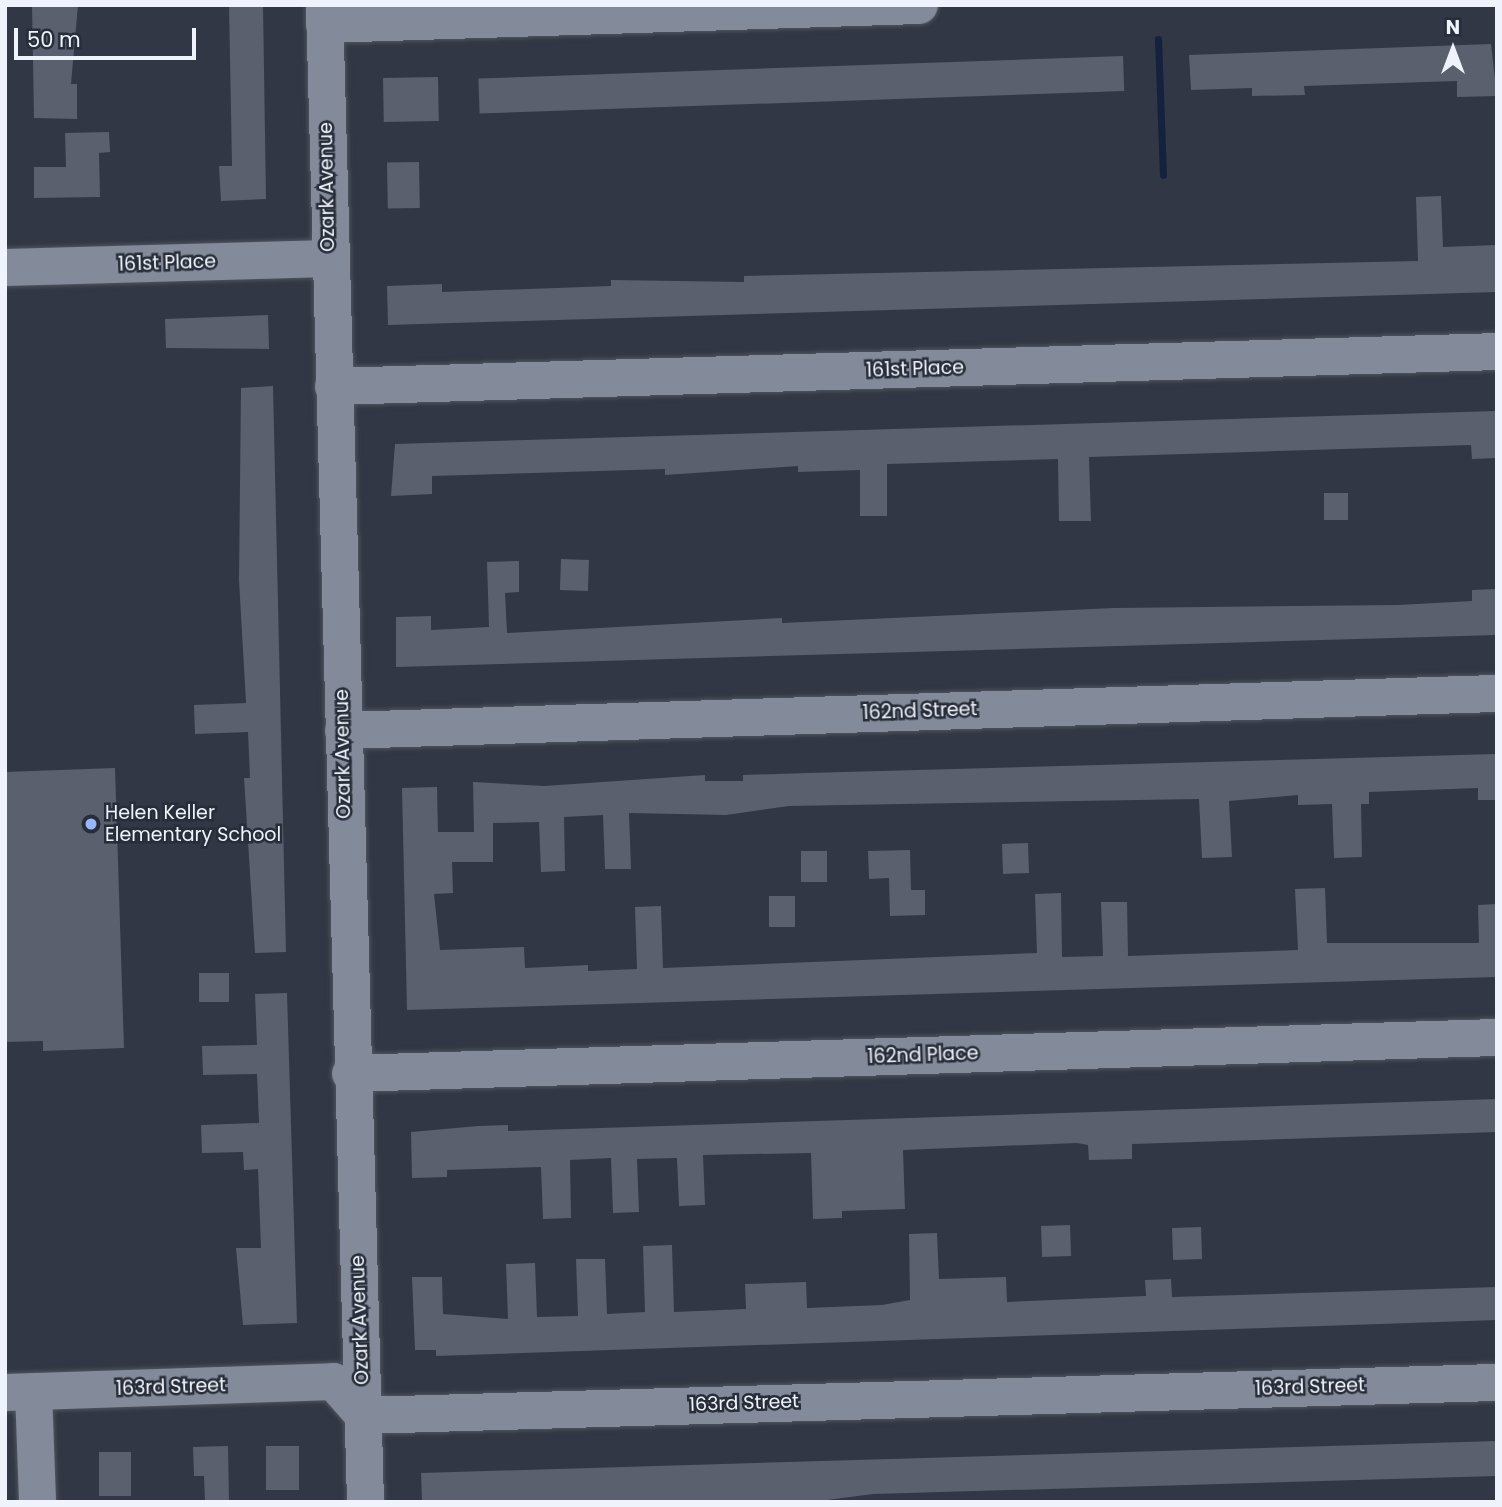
<!DOCTYPE html>
<style>
body{margin:0}
#map{position:relative;width:1502px;height:1507px;overflow:hidden;background:#313744;font-family:Poppins,sans-serif}
div>[style]{position:absolute}
[style*='--x']{left:calc(var(--x)*1px);top:calc(var(--y)*1px);width:calc(var(--w)*1px);rotate:calc(var(--a)*1deg)}
.stream>*{height:7px;margin:-3.5px;padding:0 3.5px;transform-origin:3.5px;border-radius:3.5px;background:#14213f}
.building>*{inset:0;background:#5a606e;transform-origin:0 0}
.roads{filter:drop-shadow(0 0 2px #515560) drop-shadow(0 0 2px #515560)}
.minor>*{height:37px;margin:-18.5px;padding:0 18.5px;transform-origin:18.5px;border-radius:18.5px;background:#838a99}
.dots>*{width:19px;height:19px;translate:-50% -50%;box-sizing:border-box;border:4px solid #272d39;border-radius:50%}
span{translate:-50% -50%;white-space:nowrap;text-align:center;line-height:1.15;-webkit-text-stroke:5px #272d39;paint-order:stroke}
.street-label{font-size:19px;color:#eff3fb}
.poi-label{font-size:19px;color:#eff3fb}
.left{translate:0 -50%;text-align:left}
.frame{position:absolute;inset:0;border:7px solid #eff3fb;pointer-events:none}
.north{position:absolute;left:1418px;top:14px;width:70px;height:70px;-webkit-text-stroke:5px #272d39;paint-order:stroke;rotate:0deg;font-size:19px;font-weight:700;line-height:28px;text-align:center;color:#eff3fb}
.north::after{content:'';display:block;margin:auto;width:24px;height:32px;background:#eff3fb;clip-path:polygon(50% 0,100% 100%,50% 72%,0 100%)}
.scale{position:absolute;left:14px;top:28px;width:182px;height:32px;box-sizing:border-box;border:4px solid #eff3fb;border-top:0;padding-left:9px;font-size:21px;line-height:24px;white-space:nowrap;color:#eff3fb;-webkit-text-stroke:5px #272d39;paint-order:stroke}
</style>
<div id="map">
<div class="stream">
<i style="--x:1158;--y:39;--w:136;--a:87.9"></i>
</div>
<div class="building">
<i style="clip-path:polygon(32px 5px,78px 5px,71px 84px,77px 84px,77px 119px,34px 118px)"></i>
<i style="clip-path:polygon(229px 5px,263px 5px,266px 199px,221px 201px,219px 166px,232px 166px)"></i>
<i style="clip-path:polygon(1491px 44px,1497px 96px,1457px 97px,1457px 81px,1304px 86px,1305px 95px,1252px 96px,1252px 88px,1191px 90px,1189px 55px)"></i>
<i style="left:1123px;top:56px;width:35px;height:645px;rotate:88deg"></i>
<i style="left:438px;top:77px;width:44px;height:55px;rotate:89deg"></i>
<i style="clip-path:polygon(109px 132px,110px 152px,99px 153px,100px 197px,34px 198px,34px 167px,66px 167px,65px 133px)"></i>
<i style="left:419px;top:162px;width:46px;height:32px;rotate:89deg"></i>
<i style="clip-path:polygon(1441px 196px,1443px 247px,1497px 245px,1497px 292px,388px 325px,387px 286px,442px 284px,442px 292px,611px 286px,611px 280px,744px 282px,744px 276px,1418px 261px,1416px 197px)"></i>
<i style="clip-path:polygon(268px 315px,269px 349px,166px 348px,165px 319px)"></i>
<i style="clip-path:polygon(273px 386px,286px 952px,255px 953px,244px 778px,250px 778px,248px 732px,195px 734px,194px 705px,246px 703px,239px 580px,241px 388px)"></i>
<i style="clip-path:polygon(1497px 411px,1497px 458px,1472px 459px,1471px 445px,1089px 457px,1091px 521px,1059px 521px,1058px 459px,887px 464px,887px 516px,860px 516px,860px 470px,798px 472px,798px 466px,665px 475px,665px 469px,432px 476px,432px 494px,391px 496px,395px 444px)"></i>
<i style="left:1348px;top:493px;width:27px;height:24px;rotate:90deg"></i>
<i style="left:561px;top:559px;width:28px;height:31px;rotate:2deg"></i>
<i style="clip-path:polygon(519px 561px,519px 592px,505px 593px,507px 633px,782px 618px,782px 623px,1114px 608px,1398px 605px,1472px 601px,1472px 590px,1497px 589px,1497px 635px,396px 667px,396px 617px,431px 616px,431px 630px,489px 627px,487px 562px)"></i>
<i style="clip-path:polygon(1497px 754px,1497px 800px,1478px 800px,1478px 788px,1369px 792px,1369px 804px,1361px 804px,1362px 857px,1334px 858px,1332px 804px,1298px 805px,1298px 795px,1229px 801px,1232px 857px,1202px 858px,1199px 799px,789px 806px,726px 815px,629px 813px,631px 869px,605px 869px,603px 815px,564px 817px,565px 871px,541px 872px,539px 822px,493px 823px,493px 862px,452px 862px,453px 893px,434px 894px,440px 950px,524px 947px,525px 968px,588px 965px,588px 971px,637px 969px,635px 907px,661px 906px,663px 968px,1037px 953px,1035px 894px,1061px 893px,1062px 957px,1103px 956px,1101px 902px,1127px 902px,1128px 956px,1298px 950px,1295px 889px,1325px 888px,1327px 943px,1479px 943px,1478px 905px,1497px 904px,1497px 977px,407px 1010px,402px 788px,437px 787px,438px 832px,474px 832px,473px 782px,544px 786px,705px 775px,705px 781px,743px 781px,743px 775px,807px 773px)"></i>
<i style="clip-path:polygon(115px 768px,124px 1048px,43px 1051px,43px 1041px,5px 1042px,5px 772px)"></i>
<i style="left:1028px;top:843px;width:30px;height:26px;rotate:88deg"></i>
<i style="clip-path:polygon(910px 850px,911px 890px,925px 890px,925px 915px,890px 916px,889px 878px,869px 879px,868px 851px)"></i>
<i style="left:827px;top:851px;width:31px;height:26px;rotate:90deg"></i>
<i style="left:769px;top:896px;width:26px;height:31px"></i>
<i style="left:229px;top:973px;width:29px;height:30px;rotate:90deg"></i>
<i style="clip-path:polygon(287px 993px,297px 1323px,243px 1325px,236px 1248px,261px 1248px,258px 1169px,244px 1170px,243px 1152px,202px 1153px,201px 1125px,259px 1123px,257px 1074px,203px 1075px,202px 1046px,257px 1045px,255px 994px)"></i>
<i style="clip-path:polygon(1497px 1099px,1497px 1132px,1132px 1144px,1132px 1159px,1089px 1160px,1088px 1145px,1077px 1143px,903px 1150px,905px 1209px,842px 1211px,842px 1218px,813px 1219px,811px 1153px,703px 1155px,705px 1205px,679px 1206px,677px 1158px,637px 1159px,639px 1212px,613px 1213px,611px 1158px,570px 1160px,571px 1218px,543px 1219px,541px 1167px,447px 1170px,447px 1177px,412px 1178px,411px 1132px,478px 1126px,508px 1125px,508px 1131px)"></i>
<i style="left:1070px;top:1225px;width:31px;height:29px;rotate:88deg"></i>
<i style="left:1201px;top:1227px;width:32px;height:29px;rotate:88deg"></i>
<i style="clip-path:polygon(937px 1233px,939px 1279px,1006px 1277px,1007px 1302px,1146px 1296px,1145px 1280px,1171px 1279px,1172px 1297px,1497px 1287px,1497px 1320px,436px 1356px,436px 1350px,415px 1350px,412px 1277px,442px 1277px,443px 1314px,508px 1319px,506px 1264px,535px 1263px,537px 1317px,578px 1316px,576px 1259px,605px 1259px,607px 1314px,645px 1312px,643px 1246px,672px 1245px,674px 1312px,746px 1309px,745px 1284px,806px 1282px,807px 1308px,882px 1305px,910px 1300px,909px 1234px)"></i>
<i style="clip-path:polygon(1497px 1441px,1497px 1476px,873px 1494px,812px 1502px,422px 1502px,421px 1473px)"></i>
<i style="clip-path:polygon(228px 1446px,229px 1502px,205px 1502px,204px 1476px,194px 1476px,193px 1447px)"></i>
<i style="left:266px;top:1446px;width:33px;height:44px"></i>
<i style="left:99px;top:1452px;width:32px;height:44px"></i>
</div>
<div class="roads">
<div class="minor">
<i style="--x:324;--y:5;--w:1498;--a:88.43"></i>
<i style="--x:324;--y:24;--w:595;--a:-1.83"></i>
<i style="--x:5;--y:267;--w:323;--a:-1.6"></i>
<i style="--x:333;--y:386;--w:1165;--a:-1.72"></i>
<i style="--x:343;--y:730;--w:1155;--a:-1.84"></i>
<i style="--x:350;--y:1073;--w:1148;--a:-1.8"></i>
<i style="--x:33;--y:1391;--w:111;--a:87.9"></i>
<i style="--x:5;--y:1392;--w:328;--a:-1.9"></i>
<i style="--x:333;--y:1381;--w:45;--a:48.6"></i>
<i style="--x:363;--y:1415;--w:1134;--a:-1.67"></i>
</div>
</div>
<div class="dots">
<i style="left:91px;top:824px;background:#97b6fd"></i>
</div>
<div class="street-label">
<span style="left:327px;top:187px;rotate:-91deg">Ozark Avenue</span>
<span style="left:167px;top:263px;rotate:-2deg">161st Place</span>
<span style="left:915px;top:369px;rotate:-2deg">161st Place</span>
<span style="left:920px;top:711px;rotate:-2deg">162nd Street</span>
<span style="left:343px;top:754px;rotate:-91deg">Ozark Avenue</span>
<span style="left:923px;top:1055px;rotate:-2deg">162nd Place</span>
<span style="left:360px;top:1320px;rotate:-92deg">Ozark Avenue</span>
<span style="left:171px;top:1387px;rotate:-2deg">163rd Street</span>
<span style="left:1310px;top:1387px;rotate:-2deg">163rd Street</span>
<span style="left:744px;top:1403px;rotate:-2deg">163rd Street</span>
</div>
<div class="poi-label">
<span class="left" style="left:105px;top:824px">Helen Keller<br>Elementary School</span>
</div>
<div class="frame"></div>
<div class="north">N</div>
<div class="scale">50 m</div>
</div>
